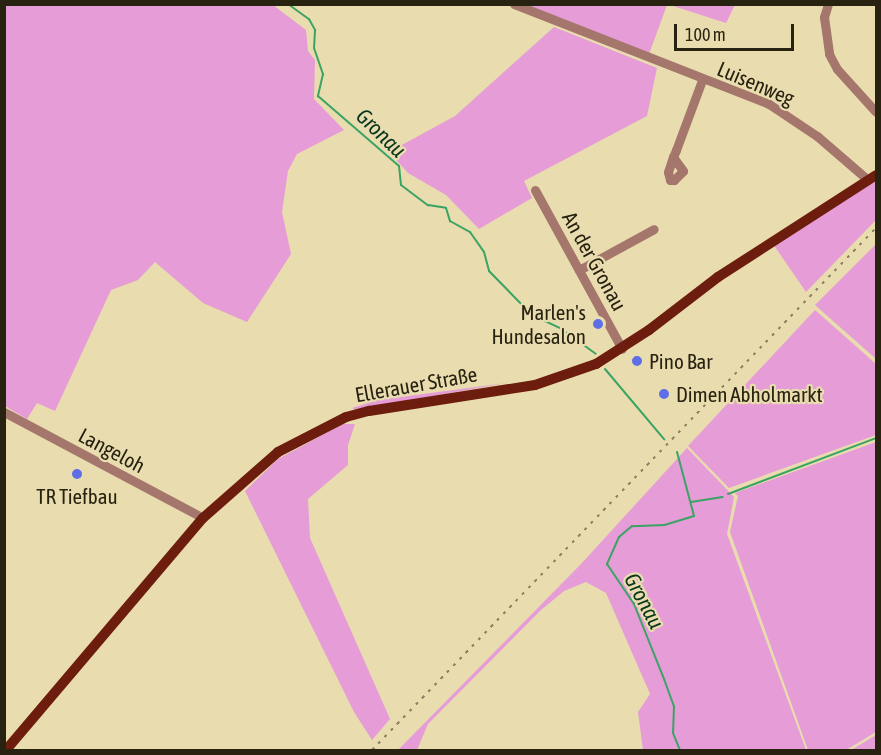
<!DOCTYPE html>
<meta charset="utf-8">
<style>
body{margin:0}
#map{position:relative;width:881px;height:755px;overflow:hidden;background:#e9dcaf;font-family:"Asap Condensed",sans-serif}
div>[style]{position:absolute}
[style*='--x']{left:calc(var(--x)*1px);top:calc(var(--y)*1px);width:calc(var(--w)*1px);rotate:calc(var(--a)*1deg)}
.green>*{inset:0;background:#e59cd7}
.stream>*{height:2px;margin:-1px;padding:0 1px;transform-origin:1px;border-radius:1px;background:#3ba364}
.minor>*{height:9px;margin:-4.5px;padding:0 4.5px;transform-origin:4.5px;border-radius:4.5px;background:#a4766c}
.major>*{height:10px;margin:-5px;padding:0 5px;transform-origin:5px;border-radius:5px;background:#6c1d0d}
.rail>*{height:2px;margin-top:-1px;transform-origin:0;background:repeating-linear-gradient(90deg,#8b8162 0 3px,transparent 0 9px)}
.dots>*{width:16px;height:16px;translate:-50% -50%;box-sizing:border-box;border:3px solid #e9dcaf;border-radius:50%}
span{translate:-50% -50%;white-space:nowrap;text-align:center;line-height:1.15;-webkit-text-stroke:4.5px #e9dcaf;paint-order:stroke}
.street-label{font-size:21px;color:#282211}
.poi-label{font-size:21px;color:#282211}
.right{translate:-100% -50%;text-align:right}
.left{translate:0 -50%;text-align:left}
.water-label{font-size:22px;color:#0a361d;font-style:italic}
.frame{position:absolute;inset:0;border:6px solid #282211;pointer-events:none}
.scale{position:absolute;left:674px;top:24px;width:120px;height:27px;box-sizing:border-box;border:3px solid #282211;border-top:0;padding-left:8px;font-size:18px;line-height:21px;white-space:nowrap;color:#282211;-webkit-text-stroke:4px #e9dcaf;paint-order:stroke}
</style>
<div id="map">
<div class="green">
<i style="clip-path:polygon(5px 4px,273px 5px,306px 30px,308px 51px,315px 60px,314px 99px,344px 130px,297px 154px,288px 171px,282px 212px,291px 254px,247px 322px,203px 303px,155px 262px,138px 280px,111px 290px,55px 411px,37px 403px,27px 419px,5px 406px)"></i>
<i style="clip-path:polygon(527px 5px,667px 5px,649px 54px)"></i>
<i style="clip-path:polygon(670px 5px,735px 4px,735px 5px,726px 23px)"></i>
<i style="clip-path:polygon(554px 27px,657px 68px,647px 116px,524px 181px,532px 198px,479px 229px,446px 195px,408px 173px,389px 152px,455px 116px)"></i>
<i style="clip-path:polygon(876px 181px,876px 220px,806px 292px,773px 244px)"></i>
<i style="clip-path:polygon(876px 244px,876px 359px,815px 305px)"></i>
<i style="clip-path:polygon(815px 310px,876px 364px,876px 435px,729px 488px,688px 446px)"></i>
<i style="clip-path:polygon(506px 383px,356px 410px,352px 408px,378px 400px)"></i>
<i style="clip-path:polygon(343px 424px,355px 424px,348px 445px,348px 465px,308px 499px,310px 538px,390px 719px,372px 740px,354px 712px,245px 491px,278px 459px)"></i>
<i style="clip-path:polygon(876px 442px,876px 732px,846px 750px,808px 750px,730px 532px,738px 496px,735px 493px)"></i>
<i style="clip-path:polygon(687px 448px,734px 497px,727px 534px,806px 750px,643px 750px,638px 712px,650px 694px,606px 593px,586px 582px,564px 591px,541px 610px,428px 724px,417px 750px,398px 750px,581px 564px)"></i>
<i style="clip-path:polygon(876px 735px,876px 750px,851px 750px)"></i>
</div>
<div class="stream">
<i style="--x:288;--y:4;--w:26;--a:36"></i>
<i style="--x:309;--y:19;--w:13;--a:61"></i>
<i style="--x:315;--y:30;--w:18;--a:93"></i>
<i style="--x:314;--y:48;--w:28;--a:71"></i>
<i style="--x:323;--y:74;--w:23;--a:103"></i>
<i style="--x:318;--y:96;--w:107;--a:40.8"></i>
<i style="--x:399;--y:166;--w:19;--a:84"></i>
<i style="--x:401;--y:185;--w:34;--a:37"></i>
<i style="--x:428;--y:205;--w:18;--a:9"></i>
<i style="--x:446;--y:208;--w:14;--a:73"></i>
<i style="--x:450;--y:221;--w:23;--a:29"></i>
<i style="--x:470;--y:232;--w:24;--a:55"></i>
<i style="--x:484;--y:252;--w:20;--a:75"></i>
<i style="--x:489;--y:271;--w:62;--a:45.7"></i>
<i style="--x:532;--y:315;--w:31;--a:25"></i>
<i style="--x:560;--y:328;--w:44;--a:35.8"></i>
<i style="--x:605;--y:369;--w:92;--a:49.9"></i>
<i style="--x:677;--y:452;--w:66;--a:75.1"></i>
<i style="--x:694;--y:516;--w:30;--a:163"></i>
<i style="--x:665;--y:525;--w:33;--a:178"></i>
<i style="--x:632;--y:526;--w:17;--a:140"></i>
<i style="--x:619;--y:537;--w:30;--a:114"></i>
<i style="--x:607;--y:564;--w:48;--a:56"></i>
<i style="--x:634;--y:604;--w:81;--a:68.2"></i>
<i style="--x:664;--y:679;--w:29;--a:70"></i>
<i style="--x:674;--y:706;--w:27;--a:92"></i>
<i style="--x:673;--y:733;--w:18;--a:68"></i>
<i style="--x:728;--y:494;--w:158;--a:-20.7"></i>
<i style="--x:691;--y:502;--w:32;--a:-9"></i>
</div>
<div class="minor">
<i style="--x:514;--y:4;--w:274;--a:21.4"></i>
<i style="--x:769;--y:104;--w:58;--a:33.7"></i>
<i style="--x:817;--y:136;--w:67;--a:40.8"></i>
<i style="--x:828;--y:4;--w:14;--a:107"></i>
<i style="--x:824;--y:17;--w:37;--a:82"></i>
<i style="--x:829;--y:54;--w:17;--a:62"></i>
<i style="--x:837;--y:69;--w:58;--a:47.8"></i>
<i style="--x:673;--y:157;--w:17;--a:54"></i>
<i style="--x:683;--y:171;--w:13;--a:135"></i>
<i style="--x:674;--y:180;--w:4;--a:180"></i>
<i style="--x:670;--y:180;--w:8;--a:-104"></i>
<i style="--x:668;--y:172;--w:16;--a:-72"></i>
<i style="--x:673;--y:157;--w:8;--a:-67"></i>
<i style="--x:676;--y:150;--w:75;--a:-69.6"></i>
<i style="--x:535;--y:190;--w:181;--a:61.3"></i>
<i style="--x:579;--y:270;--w:85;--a:-28.7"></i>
<i style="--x:4;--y:412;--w:225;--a:28"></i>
</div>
<div class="major">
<i style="--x:6;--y:750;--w:304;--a:-49.7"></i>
<i style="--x:203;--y:518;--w:100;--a:-41.3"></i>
<i style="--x:278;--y:452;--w:76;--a:-27.2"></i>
<i style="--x:346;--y:417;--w:24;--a:-15"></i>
<i style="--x:369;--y:411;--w:168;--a:-8.9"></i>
<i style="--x:535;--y:385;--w:65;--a:-19"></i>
<i style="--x:596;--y:364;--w:63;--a:-32.7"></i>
<i style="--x:649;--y:330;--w:87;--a:-37.5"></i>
<i style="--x:718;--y:277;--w:188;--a:-32.8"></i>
</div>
<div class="rail">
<i style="--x:372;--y:750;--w:726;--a:-46.01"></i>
</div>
<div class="dots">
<i style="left:598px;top:324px;background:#5e6ee6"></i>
<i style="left:637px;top:361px;background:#5e6ee6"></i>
<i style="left:664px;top:394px;background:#5e6ee6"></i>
<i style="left:77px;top:474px;background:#5e6ee6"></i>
</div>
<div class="street-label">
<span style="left:756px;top:83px;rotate:23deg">Luisenweg</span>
<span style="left:595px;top:261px;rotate:61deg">An der Gronau</span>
<span style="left:416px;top:384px;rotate:-10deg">Ellerauer Straße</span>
<span style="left:112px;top:450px;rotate:28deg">Langeloh</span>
</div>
<div class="poi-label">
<span class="right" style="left:586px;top:324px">Marlen's<br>Hundesalon</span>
<span class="left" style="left:649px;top:361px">Pino Bar</span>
<span class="left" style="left:676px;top:394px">Dimen Abholmarkt</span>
<span style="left:77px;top:496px">TR Tiefbau</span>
</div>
<div class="water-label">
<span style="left:381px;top:133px;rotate:44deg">Gronau</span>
<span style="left:644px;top:601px;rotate:62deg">Gronau</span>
</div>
<div class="frame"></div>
<div class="scale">100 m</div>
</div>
